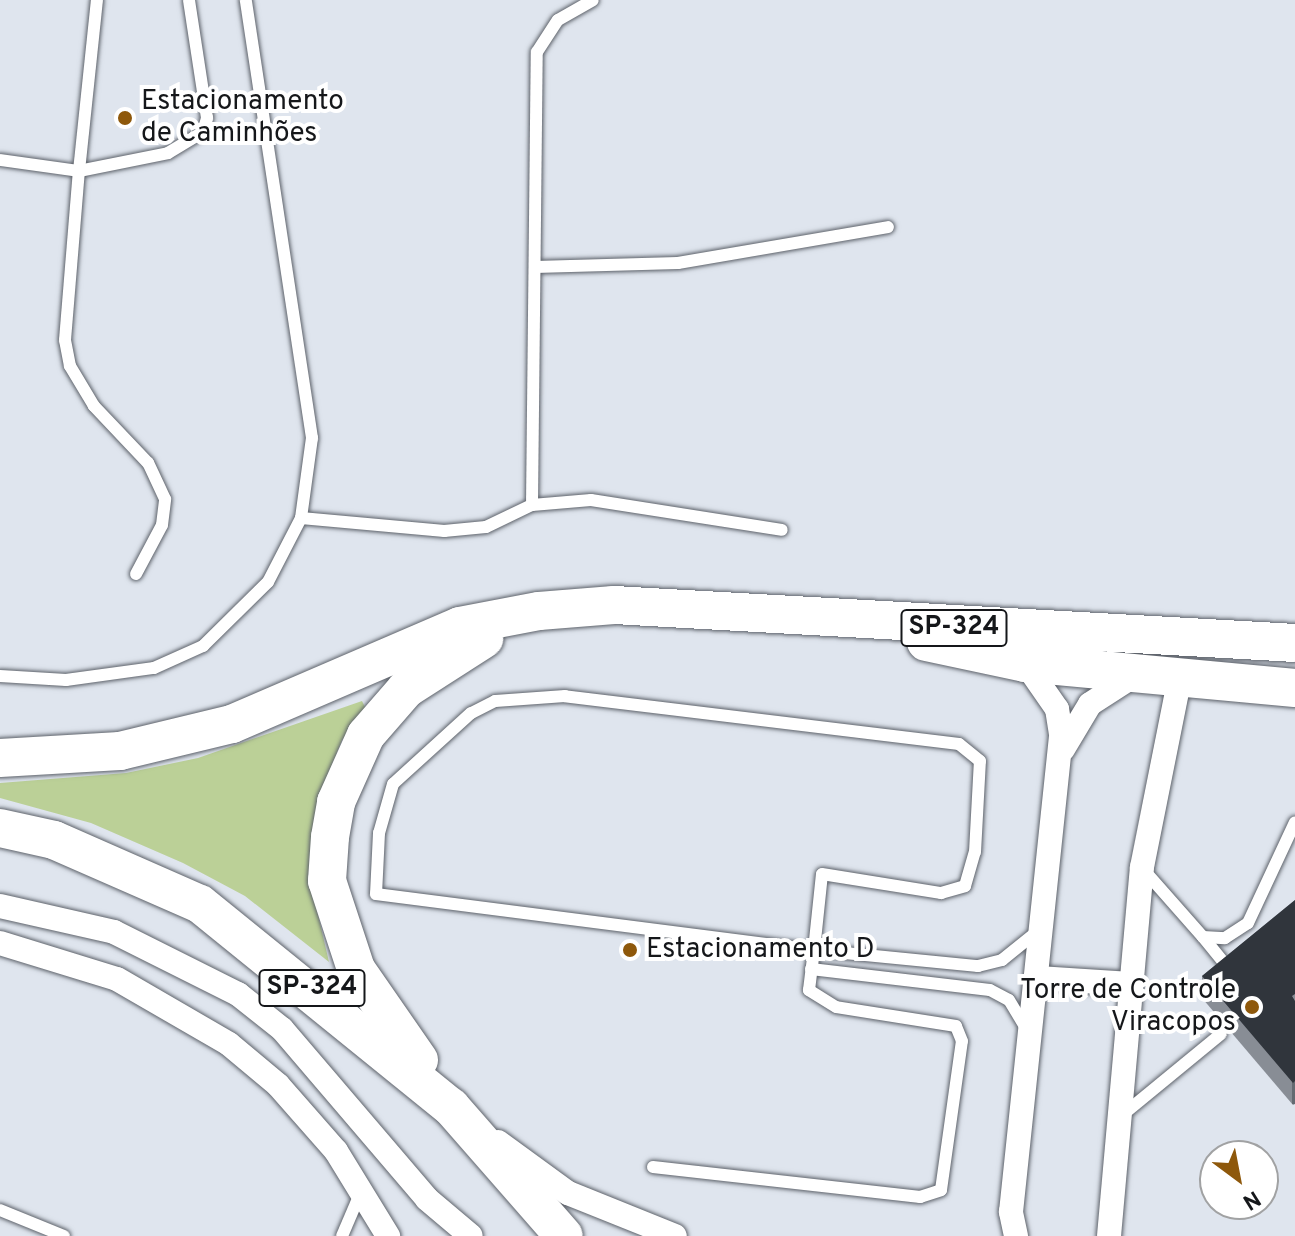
<!DOCTYPE html>
<meta charset="utf-8">
<style>
body{margin:0}
#map{position:relative;width:1295px;height:1236px;overflow:hidden;background:#dfe5ee;font-family:Overpass,sans-serif}
div>[style]{position:absolute}
[style*='--x']{left:calc(var(--x)*1px);top:calc(var(--y)*1px);width:calc(var(--w)*1px);rotate:calc(var(--a)*1deg)}
.green>*{inset:0;background:#bbd097}
.roads{filter:drop-shadow(0 0 2px #5d626a) drop-shadow(0 0 2px #5d626a)}
.lane>*{height:12px;margin:-6px;padding:0 6px;transform-origin:6px;border-radius:6px;background:#fff}
.street>*{height:24px;margin:-12px;padding:0 12px;transform-origin:12px;border-radius:12px;background:#fff}
.primary>*{height:38px;margin:-19px;padding:0 19px;transform-origin:19px;border-radius:19px;background:#fff}
.wall>*{inset:0;background:#888d95}
.shaded-wall>*{inset:0;background:#646a71;transform-origin:0 0}
.building>*{inset:0;background:#30353c}
.dots>*{width:22px;height:22px;translate:-50% -50%;box-sizing:border-box;border:4px solid #fff;border-radius:50%}
span{translate:-50% -50%;white-space:nowrap;text-align:center;line-height:1.15;-webkit-text-stroke:8px #fff;paint-order:stroke}
.shield-label span{padding:2px 6px;background:#fff;border:2px solid;border-radius:6px;-webkit-text-stroke-width:0}
.shield-label{font-size:26px;color:#15171a;font-weight:700}
.poi-label{font-size:28px;color:#15171a}
.left{translate:0 -50%;text-align:left}
.right{translate:-100% -50%;text-align:right}
.north{position:absolute;left:1199px;top:1140px;width:80px;height:80px;box-sizing:border-box;background:#fff;border:2px solid #a1a2a3;border-radius:50%;rotate:148deg;font-size:22px;font-weight:700;line-height:32px;text-align:center;color:#15171a}
.north::after{content:'';display:block;margin:auto;width:28px;height:36px;background:#8e580b;clip-path:polygon(50% 0,100% 100%,50% 72%,0 100%)}
</style>
<div id="map">
<div class="green">
<i style="clip-path:polygon(362px 701px,366px 709px,342px 740px,318px 799px,312px 889px,329px 962px,245px 896px,183px 863px,91px 823px,0 798px,0 783px,126px 773px,198px 758px)"></i>
</div>
<div class="roads">
<div class="lane">
<i style="--x:0;--y:160;--w:80;--a:7.9"></i>
<i style="--x:79;--y:171;--w:172;--a:-84"></i>
<i style="--x:535;--y:267;--w:143;--a:-1.6"></i>
<i style="--x:678;--y:263;--w:213;--a:-9.7"></i>
<i style="--x:532;--y:505;--w:453;--a:-89.4"></i>
<i style="--x:537;--y:52;--w:38;--a:-57"></i>
<i style="--x:558;--y:20;--w:40;--a:-29.7"></i>
<i style="--x:301;--y:518;--w:144;--a:5.2"></i>
<i style="--x:444;--y:531;--w:42;--a:-5.4"></i>
<i style="--x:486;--y:527;--w:51;--a:-25.6"></i>
<i style="--x:532;--y:505;--w:59;--a:-4.8"></i>
<i style="--x:591;--y:500;--w:193;--a:8.9"></i>
<i style="--x:136;--y:574;--w:55;--a:-62"></i>
<i style="--x:162;--y:525;--w:26;--a:-83"></i>
<i style="--x:165;--y:499;--w:40;--a:-115"></i>
<i style="--x:148;--y:463;--w:79;--a:-133.5"></i>
<i style="--x:94;--y:406;--w:47;--a:-121"></i>
<i style="--x:70;--y:366;--w:26;--a:-101"></i>
<i style="--x:65;--y:340;--w:170;--a:-85.3"></i>
<i style="--x:79;--y:171;--w:91;--a:-11.4"></i>
<i style="--x:168;--y:153;--w:41;--a:-31"></i>
<i style="--x:203;--y:132;--w:15;--a:-74"></i>
<i style="--x:207;--y:118;--w:119;--a:-98.7"></i>
<i style="--x:0;--y:676;--w:66;--a:3.5"></i>
<i style="--x:66;--y:680;--w:89;--a:-7.8"></i>
<i style="--x:154;--y:668;--w:54;--a:-24.2"></i>
<i style="--x:203;--y:646;--w:91;--a:-44.6"></i>
<i style="--x:268;--y:582;--w:72;--a:-62.7"></i>
<i style="--x:301;--y:518;--w:81;--a:-82.2"></i>
<i style="--x:312;--y:438;--w:443;--a:-98.6"></i>
<i style="--x:1143;--y:869;--w:91;--a:48.6"></i>
<i style="--x:1203;--y:937;--w:22;--a:3"></i>
<i style="--x:1225;--y:938;--w:27;--a:-33"></i>
<i style="--x:1248;--y:923;--w:111;--a:-65"></i>
<i style="--x:1203;--y:937;--w:41;--a:50.9"></i>
<i style="--x:811;--y:969;--w:180;--a:6.7"></i>
<i style="--x:990;--y:990;--w:21;--a:28"></i>
<i style="--x:1009;--y:1000;--w:35;--a:59"></i>
<i style="--x:1121;--y:1116;--w:129;--a:-39.4"></i>
<i style="--x:653;--y:1167;--w:269;--a:6.4"></i>
<i style="--x:920;--y:1197;--w:22;--a:-18"></i>
<i style="--x:941;--y:1190;--w:150;--a:-82"></i>
<i style="--x:962;--y:1041;--w:16;--a:-112"></i>
<i style="--x:956;--y:1026;--w:121;--a:-171"></i>
<i style="--x:836;--y:1007;--w:32;--a:-148"></i>
<i style="--x:809;--y:990;--w:40;--a:-82.9"></i>
<i style="--x:814;--y:950;--w:76;--a:-84"></i>
<i style="--x:822;--y:874;--w:121;--a:9.1"></i>
<i style="--x:941;--y:893;--w:25;--a:-16"></i>
<i style="--x:965;--y:886;--w:35;--a:-74"></i>
<i style="--x:975;--y:852;--w:91;--a:-86.9"></i>
<i style="--x:980;--y:761;--w:27;--a:-141"></i>
<i style="--x:959;--y:744;--w:397;--a:-173.1"></i>
<i style="--x:565;--y:696;--w:70;--a:175.9"></i>
<i style="--x:495;--y:701;--w:27;--a:153"></i>
<i style="--x:471;--y:713;--w:105;--a:137.7"></i>
<i style="--x:393;--y:784;--w:51;--a:105.9"></i>
<i style="--x:379;--y:833;--w:61;--a:92.8"></i>
<i style="--x:376;--y:894;--w:442;--a:7.3"></i>
<i style="--x:814;--y:950;--w:165;--a:5.6"></i>
<i style="--x:978;--y:966;--w:25;--a:-14"></i>
<i style="--x:1002;--y:960;--w:48;--a:-39"></i>
<i style="--x:0;--y:1210;--w:69;--a:22.1"></i>
<i style="--x:342;--y:1236;--w:46;--a:-66.8"></i>
</div>
<div class="street">
<i style="--x:1063;--y:749;--w:52;--a:-59"></i>
<i style="--x:1090;--y:704;--w:54;--a:-32.8"></i>
<i style="--x:0;--y:906;--w:117;--a:12.8"></i>
<i style="--x:114;--y:932;--w:139;--a:26.6"></i>
<i style="--x:238;--y:994;--w:56;--a:38.5"></i>
<i style="--x:282;--y:1029;--w:223;--a:49.5"></i>
<i style="--x:427;--y:1199;--w:57;--a:40.1"></i>
<i style="--x:0;--y:943;--w:122;--a:17.1"></i>
<i style="--x:117;--y:979;--w:129;--a:30.1"></i>
<i style="--x:229;--y:1044;--w:64;--a:39.9"></i>
<i style="--x:278;--y:1085;--w:88;--a:48.7"></i>
<i style="--x:336;--y:1151;--w:100;--a:58.5"></i>
<i style="--x:1038;--y:978;--w:93;--a:3.7"></i>
<i style="--x:498;--y:1142;--w:87;--a:36.1"></i>
<i style="--x:568;--y:1193;--w:115;--a:21.9"></i>
<i style="--x:1016;--y:1236;--w:25;--a:-102"></i>
<i style="--x:1011;--y:1212;--w:481;--a:-84"></i>
<i style="--x:1061;--y:734;--w:25;--a:-99"></i>
<i style="--x:1057;--y:709;--w:56;--a:-124.8"></i>
<i style="--x:1109;--y:1236;--w:370;--a:-84.9"></i>
<i style="--x:1142;--y:867;--w:190;--a:-78.7"></i>
</div>
<div class="primary">
<i style="--x:926;--y:642;--w:101;--a:12"></i>
<i style="--x:1025;--y:663;--w:271;--a:5.3"></i>
<i style="--x:0;--y:758;--w:120;--a:-3.3"></i>
<i style="--x:120;--y:751;--w:115;--a:-13.6"></i>
<i style="--x:232;--y:724;--w:248;--a:-23.3"></i>
<i style="--x:460;--y:626;--w:80;--a:-10.8"></i>
<i style="--x:539;--y:611;--w:75;--a:-4.6"></i>
<i style="--x:614;--y:605;--w:682;--a:3.19"></i>
<i style="--x:0;--y:828;--w:55;--a:12.5"></i>
<i style="--x:54;--y:840;--w:159;--a:23.7"></i>
<i style="--x:200;--y:904;--w:323;--a:39"></i>
<i style="--x:451;--y:1107;--w:171;--a:48.8"></i>
<i style="--x:419;--y:1060;--w:111;--a:-124.7"></i>
<i style="--x:356;--y:969;--w:93;--a:-108.2"></i>
<i style="--x:327;--y:881;--w:44;--a:-86.1"></i>
<i style="--x:330;--y:837;--w:36;--a:-80"></i>
<i style="--x:336;--y:802;--w:73;--a:-65.9"></i>
<i style="--x:366;--y:735;--w:61;--a:-49"></i>
<i style="--x:406;--y:689;--w:93;--a:-32.7"></i>
</div>
</div>
<div class="wall">
<i style="clip-path:polygon(1295px 900px,1295px 1104px,1293px 1105px,1202px 998px,1202px 976px)"></i>
</div>
<div class="shaded-wall">
<i style="left:1295px;top:1081px;width:23px;height:3px;rotate:90deg"></i>
</div>
<div class="building">
<i style="clip-path:polygon(1295px 900px,1295px 994px,1292px 996px,1295px 1001px,1295px 1081px,1293px 1083px,1202px 976px)"></i>
</div>
<div class="dots">
<i style="left:125px;top:118px;background:#8e580b"></i>
<i style="left:630px;top:950px;background:#8e580b"></i>
<i style="left:1252px;top:1007px;background:#8e580b"></i>
</div>
<div class="shield-label">
<span style="left:954px;top:628px">SP-324</span>
<span style="left:312px;top:988px">SP-324</span>
</div>
<div class="poi-label">
<span class="left" style="left:141px;top:118px">Estacionamento<br>de Caminhões</span>
<span class="left" style="left:646px;top:950px">Estacionamento D</span>
<span class="right" style="left:1236px;top:1007px">Torre de Controle<br>Viracopos</span>
</div>
<div class="north">N</div>
</div>
